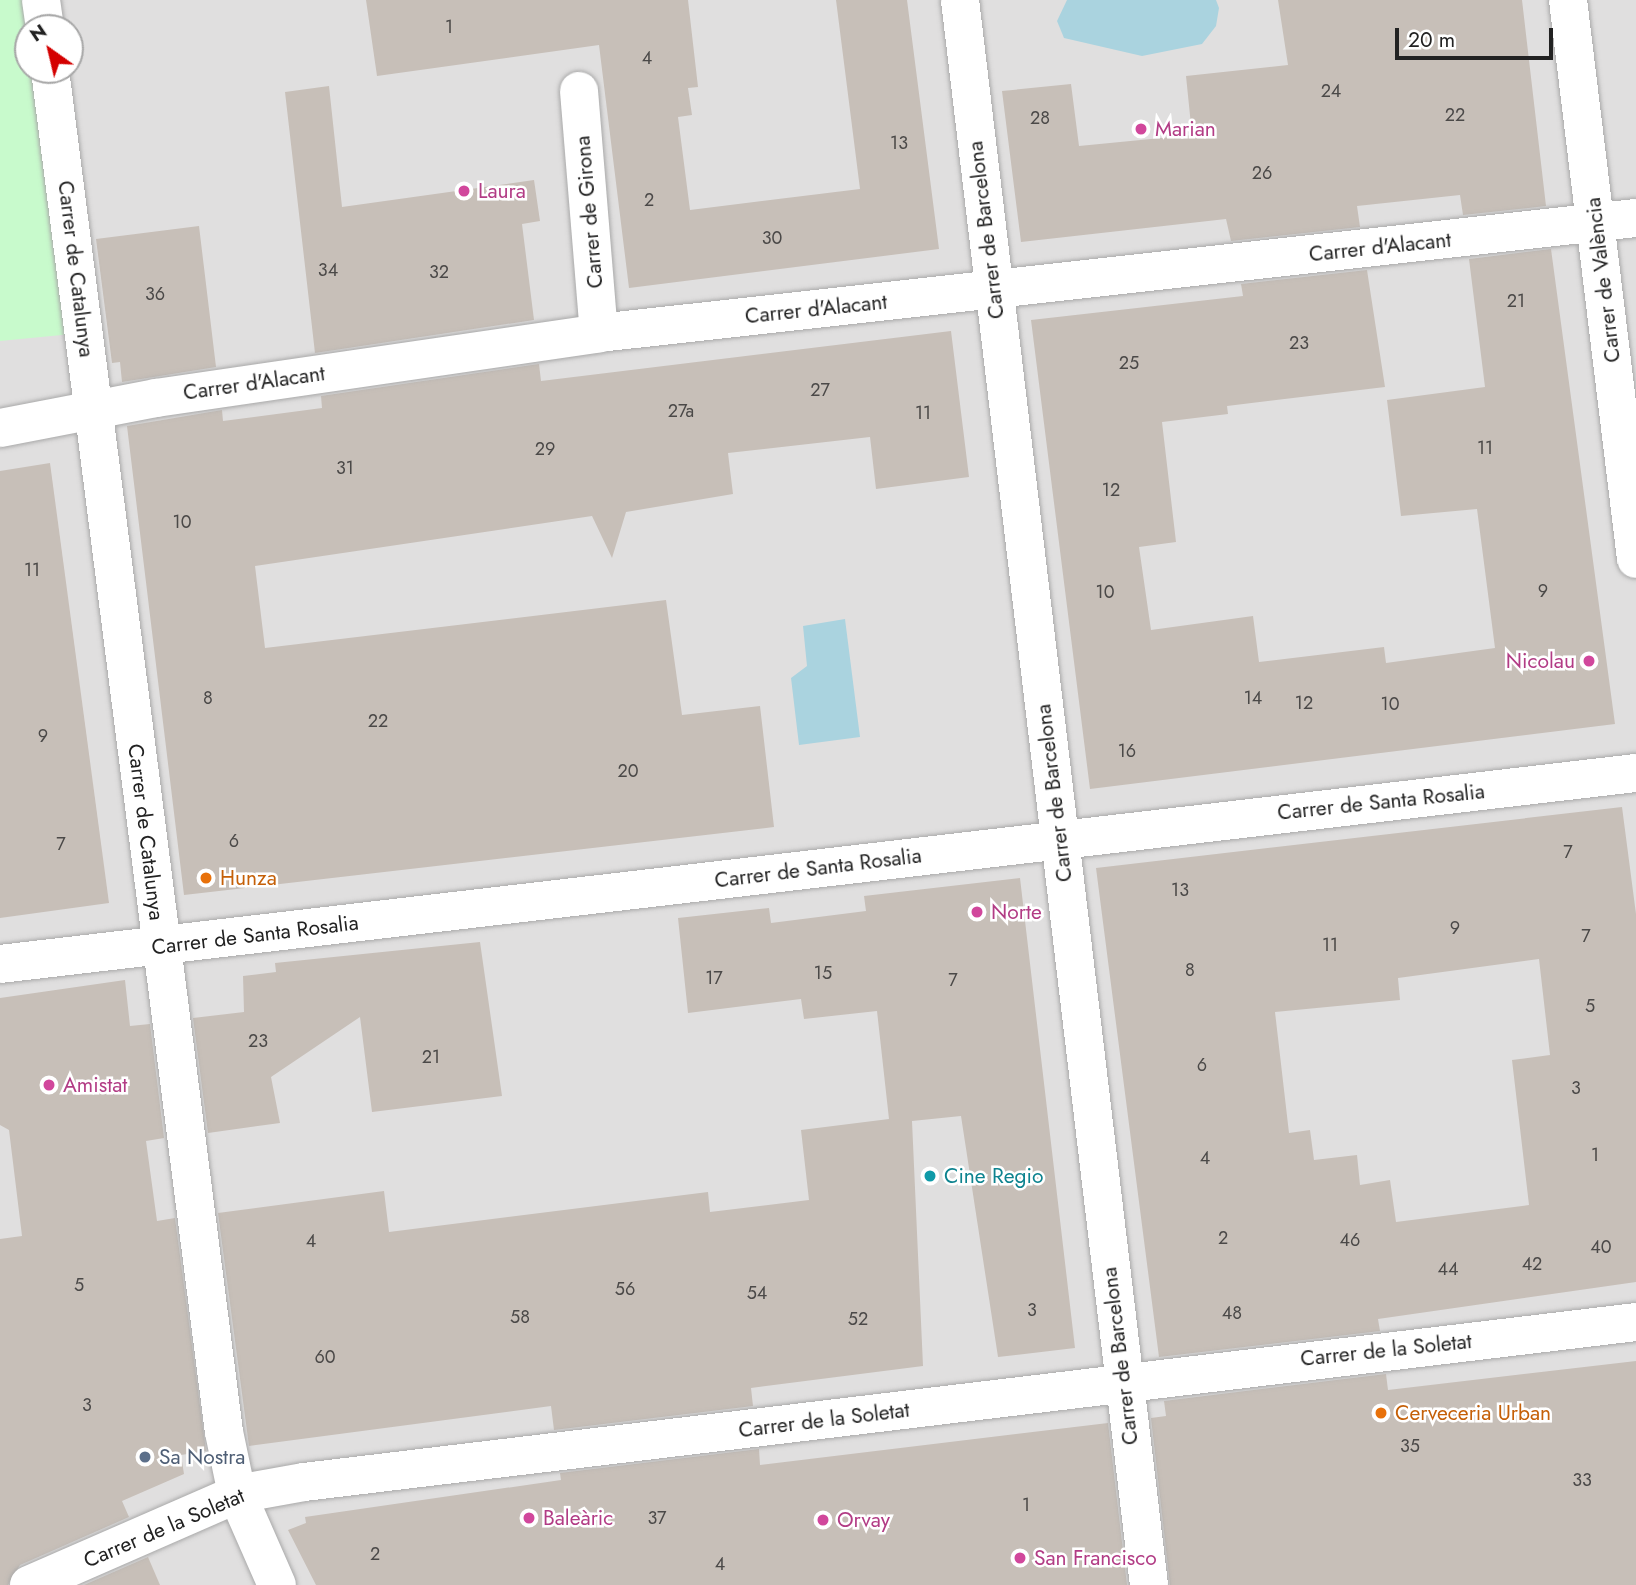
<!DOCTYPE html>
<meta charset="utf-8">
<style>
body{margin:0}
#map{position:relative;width:1636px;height:1585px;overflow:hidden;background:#f2efe9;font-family:Jost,sans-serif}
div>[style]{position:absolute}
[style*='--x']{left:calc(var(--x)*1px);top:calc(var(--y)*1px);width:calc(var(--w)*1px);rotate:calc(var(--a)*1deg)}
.residential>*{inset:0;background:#e0dfdf}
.park>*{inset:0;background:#c8facc}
.water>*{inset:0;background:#aad3df}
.building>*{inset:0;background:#c7bfb8}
.roads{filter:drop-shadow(0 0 2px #a9a9a9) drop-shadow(0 0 2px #a9a9a9)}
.minor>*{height:38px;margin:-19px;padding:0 19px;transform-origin:19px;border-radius:19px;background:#fff}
.dots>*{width:19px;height:19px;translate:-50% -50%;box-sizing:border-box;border:4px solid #fff;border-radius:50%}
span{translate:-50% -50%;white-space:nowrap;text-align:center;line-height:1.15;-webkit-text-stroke:5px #fff;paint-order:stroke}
.number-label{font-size:18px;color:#4b4948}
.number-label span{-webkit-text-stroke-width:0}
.hotel-label{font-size:21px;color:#b23c85}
.left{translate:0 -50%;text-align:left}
.right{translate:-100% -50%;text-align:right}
.street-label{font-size:21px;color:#222}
.food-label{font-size:21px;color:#c56008}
.culture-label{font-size:21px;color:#0d838f}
.service-label{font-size:21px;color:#4e5e75}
.north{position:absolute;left:14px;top:14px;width:70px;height:70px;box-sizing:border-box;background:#fff;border:2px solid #a7a7a7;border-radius:50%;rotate:326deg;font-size:19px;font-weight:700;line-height:28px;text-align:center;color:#222}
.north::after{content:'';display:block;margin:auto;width:24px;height:32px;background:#d40000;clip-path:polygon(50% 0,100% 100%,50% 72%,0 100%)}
.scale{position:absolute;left:1395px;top:28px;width:158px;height:32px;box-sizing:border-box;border:4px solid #222;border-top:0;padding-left:9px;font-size:21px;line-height:24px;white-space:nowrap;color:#222;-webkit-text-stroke:5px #fff;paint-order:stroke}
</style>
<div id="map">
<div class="residential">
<i style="clip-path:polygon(evenodd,0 0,1636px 0,1636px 1585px,0 1585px,0 0,28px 28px,70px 28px,70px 70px,28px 70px,28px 28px)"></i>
</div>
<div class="park">
<i style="clip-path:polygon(0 0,25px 0,28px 70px,34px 70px,72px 334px,0 341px)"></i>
</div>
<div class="water">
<i style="clip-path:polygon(1067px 0,1216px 0,1219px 8px,1216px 26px,1202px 44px,1142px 56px,1064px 38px,1057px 21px)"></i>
<i style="clip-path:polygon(845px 619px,860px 737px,799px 745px,791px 678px,807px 666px,803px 626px)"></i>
</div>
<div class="building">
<i style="clip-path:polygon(366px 0,688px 0,698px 87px,688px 88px,692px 115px,678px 117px,690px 210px,860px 189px,836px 0,907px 0,939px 249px,629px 288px,599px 45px,377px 76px)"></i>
<i style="clip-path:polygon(1278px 0,1522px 0,1546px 206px,1463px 215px,1460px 195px,1357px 206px,1360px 227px,1231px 241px,1226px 219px,1021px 242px,1002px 91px,1071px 84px,1079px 146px,1192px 135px,1186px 76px,1288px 65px)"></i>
<i style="clip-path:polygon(329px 86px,342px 207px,534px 180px,540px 221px,522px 224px,534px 320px,315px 353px,285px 92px)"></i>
<i style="clip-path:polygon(199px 226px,216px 367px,122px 382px,120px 362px,112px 363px,96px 239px)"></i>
<i style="clip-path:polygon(1551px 249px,1615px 724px,1090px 789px,1031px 320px,1243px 296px,1241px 284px,1367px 270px,1385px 387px,1227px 406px,1228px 414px,1162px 422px,1176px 542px,1139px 547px,1151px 630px,1253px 616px,1259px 662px,1384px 647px,1386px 663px,1495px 648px,1477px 509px,1401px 516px,1387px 400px,1485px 387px,1469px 259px)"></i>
<i style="clip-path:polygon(951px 331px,969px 477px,876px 489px,870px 437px,728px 453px,733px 494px,626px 512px,612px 558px,592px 516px,255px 566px,265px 648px,666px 600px,682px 715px,760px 706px,774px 827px,184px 895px,127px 426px,222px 410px,223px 421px,322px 408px,321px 396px,539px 364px,541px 381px)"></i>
<i style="clip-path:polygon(50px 463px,109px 903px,0 918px,0 471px)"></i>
<i style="clip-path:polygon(evenodd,1622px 807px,1636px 914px,1636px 1282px,1378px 1319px,1380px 1331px,1159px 1357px,1096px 868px,1622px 807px,1539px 959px,1550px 1055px,1512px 1060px,1529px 1205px,1396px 1222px,1390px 1180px,1360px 1185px,1357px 1155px,1314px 1160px,1310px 1130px,1289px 1133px,1275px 1012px,1400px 1000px,1398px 978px,1539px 959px)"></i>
<i style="clip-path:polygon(1020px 878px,1075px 1348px,998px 1357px,961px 1116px,912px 1121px,923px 1366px,751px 1388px,753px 1406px,554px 1430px,551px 1406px,249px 1446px,218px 1213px,384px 1191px,389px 1232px,708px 1192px,710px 1212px,809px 1200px,801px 1130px,889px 1119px,877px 1011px,804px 1019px,801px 999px,688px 1013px,678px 918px,769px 908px,771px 923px,866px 911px,864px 896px)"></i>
<i style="clip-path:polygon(480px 942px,502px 1096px,372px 1112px,360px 1017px,271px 1077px,280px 1123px,208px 1133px,193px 1018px,244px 1012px,243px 976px,276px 972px,275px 963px)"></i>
<i style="clip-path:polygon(125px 980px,130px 1026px,150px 1024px,164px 1138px,146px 1141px,157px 1221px,175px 1218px,206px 1451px,181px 1455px,184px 1474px,122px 1501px,129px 1517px,20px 1565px,8px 1585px,0 1585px,0 1239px,22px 1236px,9px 1130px,0 1125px,0 998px)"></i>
<i style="clip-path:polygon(1636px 1361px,1636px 1585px,1170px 1585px,1151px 1418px,1166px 1416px,1164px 1401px,1386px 1374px,1388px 1390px)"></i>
<i style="clip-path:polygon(1108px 1423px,1127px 1585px,316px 1585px,288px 1530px,306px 1523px,305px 1517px,561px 1480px,560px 1473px,759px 1449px,760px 1465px)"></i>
<i style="clip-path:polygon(148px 1557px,160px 1585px,84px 1585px)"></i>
</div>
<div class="roads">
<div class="minor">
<i style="--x:41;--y:0;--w:28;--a:82"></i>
<i style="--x:960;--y:0;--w:1596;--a:83.2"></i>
<i style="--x:1568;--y:0;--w:563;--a:83.06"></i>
<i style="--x:50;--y:70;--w:1373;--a:82.72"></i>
<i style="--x:224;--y:1432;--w:63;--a:78.2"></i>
<i style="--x:237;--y:1494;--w:99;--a:66.3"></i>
<i style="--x:579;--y:91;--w:243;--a:85.3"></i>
<i style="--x:0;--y:428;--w:159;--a:-10.9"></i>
<i style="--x:156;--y:398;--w:448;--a:-8.3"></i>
<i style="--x:599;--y:333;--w:1043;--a:-6.33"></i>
<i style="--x:0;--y:964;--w:1647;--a:-6.66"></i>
<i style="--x:29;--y:1585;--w:227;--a:-23.6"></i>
<i style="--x:237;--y:1494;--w:68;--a:-10.2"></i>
<i style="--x:304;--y:1482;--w:1342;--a:-6.85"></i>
</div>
</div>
<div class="dots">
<i style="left:1141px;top:129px;background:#d1479c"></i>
<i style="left:464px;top:191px;background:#d1479c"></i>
<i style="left:1589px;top:661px;background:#d1479c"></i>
<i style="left:206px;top:878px;background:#e8710a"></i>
<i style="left:977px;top:912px;background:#d1479c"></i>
<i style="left:49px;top:1085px;background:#d1479c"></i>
<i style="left:930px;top:1176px;background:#0f9aa8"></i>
<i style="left:1381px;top:1413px;background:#e8710a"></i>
<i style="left:145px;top:1457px;background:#5c6f8a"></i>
<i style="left:529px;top:1518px;background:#d1479c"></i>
<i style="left:823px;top:1520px;background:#d1479c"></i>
<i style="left:1020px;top:1558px;background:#d1479c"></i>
</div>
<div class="number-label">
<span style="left:449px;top:27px">1</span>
<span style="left:647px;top:58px">4</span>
<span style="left:1331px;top:91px">24</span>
<span style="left:1455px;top:115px">22</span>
<span style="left:1040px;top:118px">28</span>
<span style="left:899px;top:143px">13</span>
<span style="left:1262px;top:173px">26</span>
<span style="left:649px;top:200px">2</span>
<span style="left:772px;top:238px">30</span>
<span style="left:328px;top:270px">34</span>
<span style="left:439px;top:272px">32</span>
<span style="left:155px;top:294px">36</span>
<span style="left:1516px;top:301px">21</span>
<span style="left:1299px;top:343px">23</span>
<span style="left:1129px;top:363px">25</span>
<span style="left:820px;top:390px">27</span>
<span style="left:681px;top:411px">27a</span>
<span style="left:923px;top:413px">11</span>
<span style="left:1485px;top:448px">11</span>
<span style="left:545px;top:449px">29</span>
<span style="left:345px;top:468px">31</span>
<span style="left:1111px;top:490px">12</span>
<span style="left:182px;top:522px">10</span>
<span style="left:32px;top:570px">11</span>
<span style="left:1543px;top:591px">9</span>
<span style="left:1105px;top:592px">10</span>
<span style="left:208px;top:698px">8</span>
<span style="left:1253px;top:698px">14</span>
<span style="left:1304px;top:703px">12</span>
<span style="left:1390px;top:704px">10</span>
<span style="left:378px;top:721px">22</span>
<span style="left:43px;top:736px">9</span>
<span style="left:1127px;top:751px">16</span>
<span style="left:628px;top:771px">20</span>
<span style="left:234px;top:841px">6</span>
<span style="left:61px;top:844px">7</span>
<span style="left:1568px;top:852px">7</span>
<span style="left:1180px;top:890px">13</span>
<span style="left:1455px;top:928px">9</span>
<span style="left:1586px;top:936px">7</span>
<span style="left:1330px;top:945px">11</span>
<span style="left:1190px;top:970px">8</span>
<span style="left:823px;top:973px">15</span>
<span style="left:714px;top:978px">17</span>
<span style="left:953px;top:980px">7</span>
<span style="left:1590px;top:1006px">5</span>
<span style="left:258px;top:1041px">23</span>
<span style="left:431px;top:1057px">21</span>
<span style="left:1202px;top:1065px">6</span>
<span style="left:1576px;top:1088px">3</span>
<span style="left:1595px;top:1155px">1</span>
<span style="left:1205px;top:1158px">4</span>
<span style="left:1223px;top:1238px">2</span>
<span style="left:1350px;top:1240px">46</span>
<span style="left:311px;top:1241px">4</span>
<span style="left:1601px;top:1247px">40</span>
<span style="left:1532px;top:1264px">42</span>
<span style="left:1448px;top:1269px">44</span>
<span style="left:79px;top:1285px">5</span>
<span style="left:625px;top:1289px">56</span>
<span style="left:757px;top:1293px">54</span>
<span style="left:1032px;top:1310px">3</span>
<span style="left:1232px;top:1313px">48</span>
<span style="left:520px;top:1317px">58</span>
<span style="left:858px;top:1319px">52</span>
<span style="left:325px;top:1357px">60</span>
<span style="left:87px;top:1405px">3</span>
<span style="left:1410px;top:1446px">35</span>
<span style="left:1582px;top:1480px">33</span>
<span style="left:1026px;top:1505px">1</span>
<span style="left:657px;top:1518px">37</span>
<span style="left:375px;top:1554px">2</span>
<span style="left:720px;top:1564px">4</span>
</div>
<div class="hotel-label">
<span class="left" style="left:1155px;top:129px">Marian</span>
<span class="left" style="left:478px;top:191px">Laura</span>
<span class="right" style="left:1575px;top:661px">Nicolau</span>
<span class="left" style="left:991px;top:912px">Norte</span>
<span class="left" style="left:63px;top:1085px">Amistat</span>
<span class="left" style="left:543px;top:1518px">Baleàric</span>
<span class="left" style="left:837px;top:1520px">Orvay</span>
<span class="left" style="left:1034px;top:1558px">San Francisco</span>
</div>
<div class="street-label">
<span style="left:589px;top:212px;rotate:-95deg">Carrer de Girona</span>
<span style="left:986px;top:230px;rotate:-97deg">Carrer de Barcelona</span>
<span style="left:1380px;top:247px;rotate:-6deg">Carrer d'Alacant</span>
<span style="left:76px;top:269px;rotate:83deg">Carrer de Catalunya</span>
<span style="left:1603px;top:280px;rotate:-97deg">Carrer de València</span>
<span style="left:816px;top:309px;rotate:-6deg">Carrer d'Alacant</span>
<span style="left:254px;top:383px;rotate:-8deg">Carrer d'Alacant</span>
<span style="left:1054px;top:793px;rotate:-97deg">Carrer de Barcelona</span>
<span style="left:1381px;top:802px;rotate:-6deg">Carrer de Santa Rosalia</span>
<span style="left:146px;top:832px;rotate:83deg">Carrer de Catalunya</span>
<span style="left:818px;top:868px;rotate:-7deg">Carrer de Santa Rosalia</span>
<span style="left:255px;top:935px;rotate:-7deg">Carrer de Santa Rosalia</span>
<span style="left:1386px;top:1350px;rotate:-6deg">Carrer de la Soletat</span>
<span style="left:1120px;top:1356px;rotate:-97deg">Carrer de Barcelona</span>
<span style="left:824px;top:1420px;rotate:-7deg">Carrer de la Soletat</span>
<span style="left:164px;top:1528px;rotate:-23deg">Carrer de la Soletat</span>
</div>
<div class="food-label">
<span class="left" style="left:220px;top:878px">Hunza</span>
<span class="left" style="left:1395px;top:1413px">Cerveceria Urban</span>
</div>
<div class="culture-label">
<span class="left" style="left:944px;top:1176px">Cine Regio</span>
</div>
<div class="service-label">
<span class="left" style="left:159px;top:1457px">Sa Nostra</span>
</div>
<div class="north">N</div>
<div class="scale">20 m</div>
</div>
